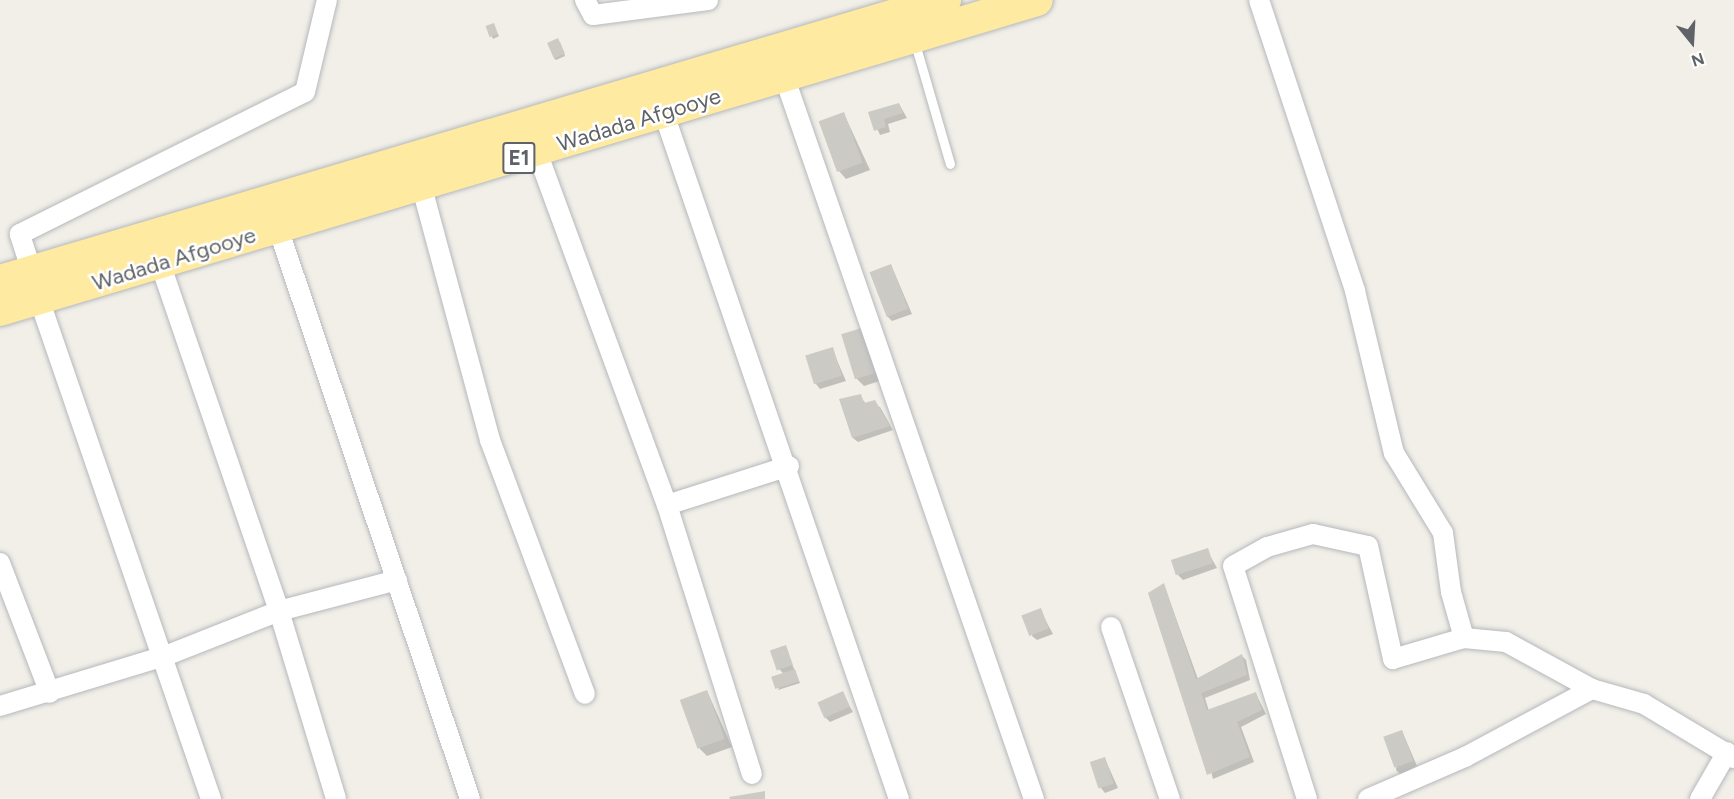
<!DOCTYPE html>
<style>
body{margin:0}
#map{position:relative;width:1734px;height:799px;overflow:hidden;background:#f1efe8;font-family:Figtree,sans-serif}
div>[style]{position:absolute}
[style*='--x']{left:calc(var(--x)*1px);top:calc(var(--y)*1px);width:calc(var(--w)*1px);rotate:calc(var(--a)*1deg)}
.shadow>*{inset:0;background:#0003}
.building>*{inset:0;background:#cccac5;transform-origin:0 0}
.roads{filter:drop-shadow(0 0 2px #b5b8bc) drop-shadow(0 0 2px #b5b8bc)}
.service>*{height:9px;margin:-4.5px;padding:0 4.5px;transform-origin:4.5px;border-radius:4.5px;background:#fff}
.minor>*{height:20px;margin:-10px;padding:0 10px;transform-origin:10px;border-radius:10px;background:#fff}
.trunk>*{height:32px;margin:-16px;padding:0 16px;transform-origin:16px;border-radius:16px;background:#feeaa1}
span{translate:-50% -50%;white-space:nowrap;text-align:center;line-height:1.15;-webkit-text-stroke:5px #fff;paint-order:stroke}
.shield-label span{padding:2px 4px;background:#fff;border:2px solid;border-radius:4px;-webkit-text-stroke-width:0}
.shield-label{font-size:21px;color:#5f6368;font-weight:700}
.street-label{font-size:22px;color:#5f6368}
.north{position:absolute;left:1662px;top:12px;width:60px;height:60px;-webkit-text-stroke:4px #fff;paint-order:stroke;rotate:162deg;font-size:16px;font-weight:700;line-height:24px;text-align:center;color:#5f6368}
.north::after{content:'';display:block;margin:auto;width:21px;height:27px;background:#5f6368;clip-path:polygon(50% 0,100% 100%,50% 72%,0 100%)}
</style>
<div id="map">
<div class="shadow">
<i style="clip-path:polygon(493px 25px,499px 36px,493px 39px,488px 27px)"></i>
<i style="clip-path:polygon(560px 42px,565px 56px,556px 60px,554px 58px)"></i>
<i style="clip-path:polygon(899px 104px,907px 118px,888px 124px,890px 132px,880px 135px,870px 113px)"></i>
<i style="clip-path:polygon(844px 114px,870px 170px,846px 179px,839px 171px)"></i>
<i style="clip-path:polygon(891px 265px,912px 314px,892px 321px,887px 316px)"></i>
<i style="clip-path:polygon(875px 335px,889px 378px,864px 386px,856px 378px)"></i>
<i style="clip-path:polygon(832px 349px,846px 381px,820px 389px,816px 384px)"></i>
<i style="clip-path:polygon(860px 396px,866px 404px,880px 407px,893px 430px,858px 442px,853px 438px,841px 401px)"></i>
<i style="clip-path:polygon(1207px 550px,1217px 568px,1183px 580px,1178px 575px)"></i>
<i style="clip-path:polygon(1164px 585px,1198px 679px,1242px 656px,1246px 660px,1250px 680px,1205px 698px,1209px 711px,1256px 694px,1266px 714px,1241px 727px,1254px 762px,1213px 779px)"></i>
<i style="clip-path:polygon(1040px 610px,1053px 634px,1037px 640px,1032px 636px)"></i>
<i style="clip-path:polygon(785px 647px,800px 683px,778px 690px,784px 674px,779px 669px)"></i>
<i style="clip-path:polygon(707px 691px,732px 747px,707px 756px,699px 748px)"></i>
<i style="clip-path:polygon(842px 693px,853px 712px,830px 722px,825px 717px)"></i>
<i style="clip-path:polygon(1402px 731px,1417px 766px,1401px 775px,1396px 770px)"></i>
<i style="clip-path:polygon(1105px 759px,1118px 788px,1105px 793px,1101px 788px)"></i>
</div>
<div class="building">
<i style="left:494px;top:23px;width:12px;height:9px;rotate:70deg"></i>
<i style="left:558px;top:38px;width:17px;height:12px;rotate:66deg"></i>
<i style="clip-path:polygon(899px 103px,903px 113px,884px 119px,886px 127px,874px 131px,868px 112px)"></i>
<i style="left:844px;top:112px;width:54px;height:27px;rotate:70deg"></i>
<i style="left:891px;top:264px;width:48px;height:23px;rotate:69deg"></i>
<i style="left:868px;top:326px;width:47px;height:28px;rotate:73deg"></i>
<i style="left:833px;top:347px;width:30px;height:29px;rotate:73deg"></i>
<i style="clip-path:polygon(861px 394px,864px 403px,875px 400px,890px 426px,852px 438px,839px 399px)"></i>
<i style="left:1208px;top:548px;width:16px;height:39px;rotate:72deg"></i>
<i style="clip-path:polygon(1164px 583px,1196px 679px,1242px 654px,1247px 675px,1201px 693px,1207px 710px,1256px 692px,1262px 710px,1237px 722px,1250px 757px,1207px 775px,1148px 593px)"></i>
<i style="left:1041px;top:608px;width:22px;height:21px;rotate:69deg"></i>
<i style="left:786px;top:645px;width:21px;height:17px;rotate:71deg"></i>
<i style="left:795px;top:669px;width:13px;height:25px;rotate:72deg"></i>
<i style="left:707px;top:690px;width:52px;height:29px;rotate:70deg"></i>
<i style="left:843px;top:691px;width:17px;height:28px;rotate:66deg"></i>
<i style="left:1402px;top:730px;width:33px;height:20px;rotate:70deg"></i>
<i style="left:1105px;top:757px;width:28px;height:16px;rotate:72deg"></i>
<i style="clip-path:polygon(765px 791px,765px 799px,730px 799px,729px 797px)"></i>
</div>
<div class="roads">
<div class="service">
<i style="--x:914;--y:40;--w:129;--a:73.8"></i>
</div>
<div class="minor">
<i style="--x:585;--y:0;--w:17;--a:62"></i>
<i style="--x:593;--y:15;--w:116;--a:-7.4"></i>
<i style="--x:1259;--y:0;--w:306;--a:71.7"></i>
<i style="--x:1355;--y:291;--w:167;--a:76.5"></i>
<i style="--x:1394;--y:453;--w:94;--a:58.5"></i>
<i style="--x:1443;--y:533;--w:60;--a:82.3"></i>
<i style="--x:1451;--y:592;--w:48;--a:74.2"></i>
<i style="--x:784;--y:76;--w:765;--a:70.93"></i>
<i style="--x:663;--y:111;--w:727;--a:71.07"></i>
<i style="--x:537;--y:152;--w:376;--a:69.8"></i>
<i style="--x:667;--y:505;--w:282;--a:72.5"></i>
<i style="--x:422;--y:188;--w:261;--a:74.9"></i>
<i style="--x:490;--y:440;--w:271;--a:69.5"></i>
<i style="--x:278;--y:228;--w:602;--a:71.41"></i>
<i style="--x:160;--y:263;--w:368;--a:71.1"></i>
<i style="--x:279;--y:611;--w:196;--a:73.1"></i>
<i style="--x:32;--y:272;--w:40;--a:-108"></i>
<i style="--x:20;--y:234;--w:318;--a:-26.5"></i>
<i style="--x:305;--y:92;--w:95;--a:-76.6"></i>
<i style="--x:39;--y:299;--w:529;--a:71.02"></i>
<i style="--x:667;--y:505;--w:128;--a:-17.7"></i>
<i style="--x:0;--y:563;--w:139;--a:69"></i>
<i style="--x:1111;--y:627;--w:182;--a:71.1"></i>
<i style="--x:0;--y:706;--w:172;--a:-16.9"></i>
<i style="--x:165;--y:656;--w:123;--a:-21.5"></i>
<i style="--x:279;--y:611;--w:122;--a:-14.7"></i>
<i style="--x:1307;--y:799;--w:244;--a:-107.6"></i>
<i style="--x:1233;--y:566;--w:39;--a:-29"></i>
<i style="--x:1267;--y:547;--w:48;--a:-15.8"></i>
<i style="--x:1313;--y:534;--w:56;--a:12.3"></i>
<i style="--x:1368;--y:546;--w:116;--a:77.5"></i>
<i style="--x:1393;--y:659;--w:74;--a:-16.5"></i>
<i style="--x:1464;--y:638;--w:42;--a:5.4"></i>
<i style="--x:1506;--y:642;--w:98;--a:28.7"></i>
<i style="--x:1592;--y:689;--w:54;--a:16.1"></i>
<i style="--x:1644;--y:704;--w:105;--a:31"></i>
<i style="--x:1368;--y:799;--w:106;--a:-23.4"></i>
<i style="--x:1465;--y:757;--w:144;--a:-28.2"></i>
<i style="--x:1700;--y:799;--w:54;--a:-60.1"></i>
</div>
<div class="trunk">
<i style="--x:0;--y:281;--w:986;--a:-16.56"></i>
<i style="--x:0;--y:310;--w:1082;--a:-16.64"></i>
</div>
</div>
<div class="shield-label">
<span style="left:519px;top:158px">E1</span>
</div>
<div class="street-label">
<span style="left:639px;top:120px;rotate:-17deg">Wadada Afgooye</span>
<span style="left:174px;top:259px;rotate:-17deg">Wadada Afgooye</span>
</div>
<div class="north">N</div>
</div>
